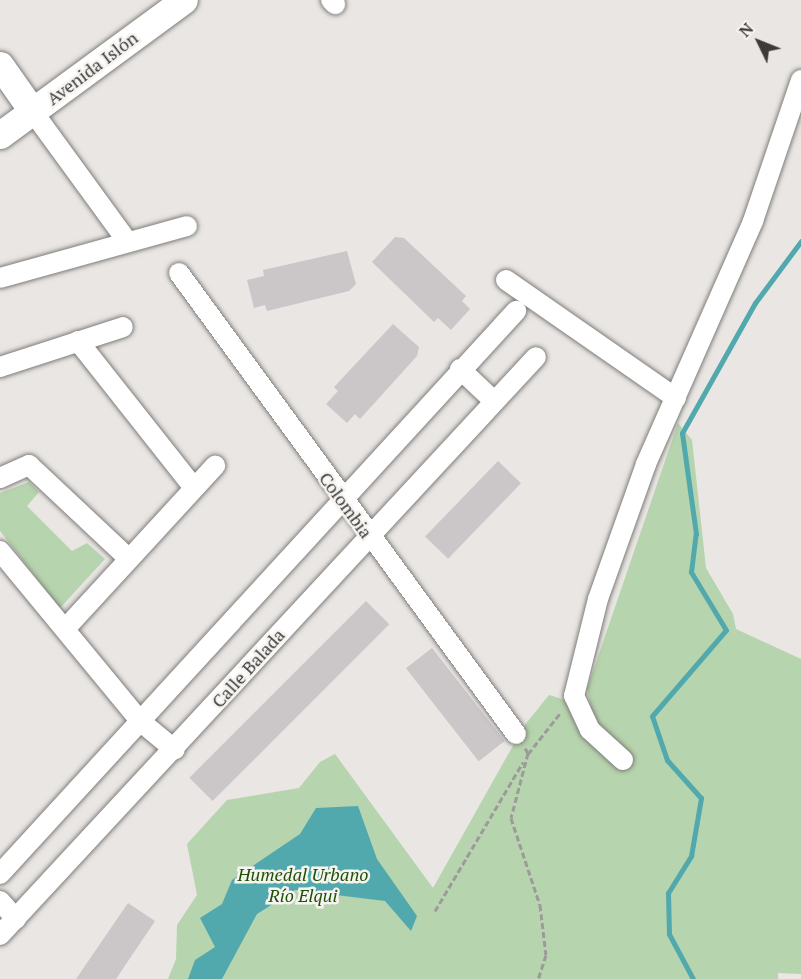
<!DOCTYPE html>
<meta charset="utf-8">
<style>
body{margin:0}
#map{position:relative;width:801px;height:979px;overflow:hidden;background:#e9e6e3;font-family:"PT Serif",serif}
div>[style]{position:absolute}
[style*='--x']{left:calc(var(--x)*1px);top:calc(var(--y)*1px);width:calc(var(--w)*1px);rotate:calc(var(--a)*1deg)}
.green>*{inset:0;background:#b6d4ad}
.water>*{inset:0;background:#51a9ae}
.stream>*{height:5px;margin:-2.5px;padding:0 2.5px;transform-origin:2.5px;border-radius:2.5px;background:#51a9ae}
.building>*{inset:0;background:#cbc7c9;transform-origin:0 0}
.path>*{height:3px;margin-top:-1.5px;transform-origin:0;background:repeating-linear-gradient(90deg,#9d9b99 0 6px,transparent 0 9px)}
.roads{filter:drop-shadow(0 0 2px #7f7d7a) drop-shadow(0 0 2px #7f7d7a)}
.street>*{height:20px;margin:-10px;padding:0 10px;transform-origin:10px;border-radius:10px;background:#fff}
.secondary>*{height:27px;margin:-13.5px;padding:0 13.5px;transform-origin:13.5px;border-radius:13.5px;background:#fff}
span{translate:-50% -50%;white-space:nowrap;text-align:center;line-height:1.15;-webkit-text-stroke:5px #f6f4f0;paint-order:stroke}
.street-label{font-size:18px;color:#3c3b3a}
.park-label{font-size:18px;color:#1e5005;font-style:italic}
.north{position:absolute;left:729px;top:12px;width:60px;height:60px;-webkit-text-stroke:4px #f6f4f0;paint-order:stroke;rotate:313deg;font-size:16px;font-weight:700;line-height:24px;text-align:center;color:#3c3b3a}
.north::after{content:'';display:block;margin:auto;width:21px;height:27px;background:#3c3b3a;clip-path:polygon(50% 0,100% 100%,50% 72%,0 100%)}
</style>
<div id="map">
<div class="green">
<i style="clip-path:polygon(678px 423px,692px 440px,706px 568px,733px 614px,736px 629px,801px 659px,801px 974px,778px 973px,778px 979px,168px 979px,176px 959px,177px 925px,197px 895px,187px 844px,227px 800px,299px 788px,320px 762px,335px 754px,433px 888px,524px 726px,549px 695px,591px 708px,587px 689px)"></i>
<i style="clip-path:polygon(29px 482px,39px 492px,27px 506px,72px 551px,87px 543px,105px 559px,60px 608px,0 531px,0 493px)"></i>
</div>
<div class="water">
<i style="clip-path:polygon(358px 806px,377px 859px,417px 916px,411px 931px,385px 901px,295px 890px,257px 914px,222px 979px,188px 979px,195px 960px,215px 947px,200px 918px,222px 904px,232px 880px,300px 834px,316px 808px)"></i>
</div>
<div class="stream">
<i style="--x:693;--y:979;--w:51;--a:-118.1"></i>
<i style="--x:669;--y:934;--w:41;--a:-91.4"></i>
<i style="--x:668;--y:893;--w:44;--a:-58.1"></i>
<i style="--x:691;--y:856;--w:59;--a:-80.2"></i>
<i style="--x:701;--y:798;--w:51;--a:-131.8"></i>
<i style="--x:667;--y:760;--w:46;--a:-108.8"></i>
<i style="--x:652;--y:716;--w:113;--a:-49.3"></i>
<i style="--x:726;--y:630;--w:68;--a:-121.1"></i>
<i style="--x:691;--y:572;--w:38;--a:-83"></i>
<i style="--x:696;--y:534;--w:102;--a:-97.9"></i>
<i style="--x:682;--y:433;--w:149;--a:-60.7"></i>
<i style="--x:755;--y:303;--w:77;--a:-53.4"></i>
</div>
<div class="building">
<i style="clip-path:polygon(395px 237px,404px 238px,466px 296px,462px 301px,470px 309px,451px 330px,438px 318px,434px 322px,372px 262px)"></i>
<i style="clip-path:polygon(347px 251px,356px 284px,349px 291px,267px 311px,265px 305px,254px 308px,247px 280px,264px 276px,263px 270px)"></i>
<i style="clip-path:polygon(393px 324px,419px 347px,417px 356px,360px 419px,355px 414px,347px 423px,326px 404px,338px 391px,334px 387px)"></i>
<i style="left:498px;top:461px;width:32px;height:105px;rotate:44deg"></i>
<i style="left:366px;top:601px;width:33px;height:250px;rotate:45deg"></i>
<i style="left:432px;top:648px;width:118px;height:33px;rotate:52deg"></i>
<i style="clip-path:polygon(128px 903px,155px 921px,116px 979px,76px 979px)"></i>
</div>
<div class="path">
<i style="--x:525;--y:748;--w:6;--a:59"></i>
<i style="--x:528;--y:753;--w:67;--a:104.7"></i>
<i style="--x:511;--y:818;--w:92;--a:71.6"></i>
<i style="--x:540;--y:905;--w:50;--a:83.2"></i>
<i style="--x:546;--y:955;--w:25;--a:108"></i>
<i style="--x:528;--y:754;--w:53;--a:-51.8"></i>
<i style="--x:435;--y:911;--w:173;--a:-59.4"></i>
</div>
<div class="roads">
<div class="street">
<i style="--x:331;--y:0;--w:6;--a:45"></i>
<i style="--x:33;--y:112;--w:160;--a:53.9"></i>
<i style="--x:179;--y:273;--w:571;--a:53.83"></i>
<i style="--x:0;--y:278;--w:194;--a:-15.5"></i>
<i style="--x:506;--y:280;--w:207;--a:34.8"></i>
<i style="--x:78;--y:341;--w:187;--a:51.7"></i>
<i style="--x:0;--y:367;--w:129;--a:-18"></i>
<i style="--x:460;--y:369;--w:47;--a:43.3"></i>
<i style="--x:0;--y:478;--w:32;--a:-24"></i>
<i style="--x:29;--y:465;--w:137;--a:43.2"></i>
<i style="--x:0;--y:551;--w:220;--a:50.5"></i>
<i style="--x:140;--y:721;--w:45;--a:39.6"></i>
<i style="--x:65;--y:629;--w:222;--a:-47.4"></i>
<i style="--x:623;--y:760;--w:45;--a:-137.7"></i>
<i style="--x:590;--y:730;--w:38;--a:-115"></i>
<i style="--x:574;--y:696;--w:100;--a:-76.1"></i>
<i style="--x:598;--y:599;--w:143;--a:-70.4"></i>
<i style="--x:646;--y:464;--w:266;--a:-66.2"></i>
<i style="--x:753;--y:221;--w:149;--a:-71.2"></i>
<i style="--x:0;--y:874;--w:764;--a:-47.49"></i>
<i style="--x:0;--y:901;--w:24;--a:48"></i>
<i style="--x:0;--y:935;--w:788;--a:-47.16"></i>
</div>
<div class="secondary">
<i style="--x:0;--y:65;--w:57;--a:54.9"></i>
<i style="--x:0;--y:135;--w:228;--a:-36.3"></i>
</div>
</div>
<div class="street-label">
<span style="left:92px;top:68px;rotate:-37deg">Avenida Islón</span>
<span style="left:346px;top:505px;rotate:54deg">Colombia</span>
<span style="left:248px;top:668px;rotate:-48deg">Calle Balada</span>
</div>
<div class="park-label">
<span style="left:303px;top:885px">Humedal Urbano<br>Río Elqui</span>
</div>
<div class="north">N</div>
</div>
